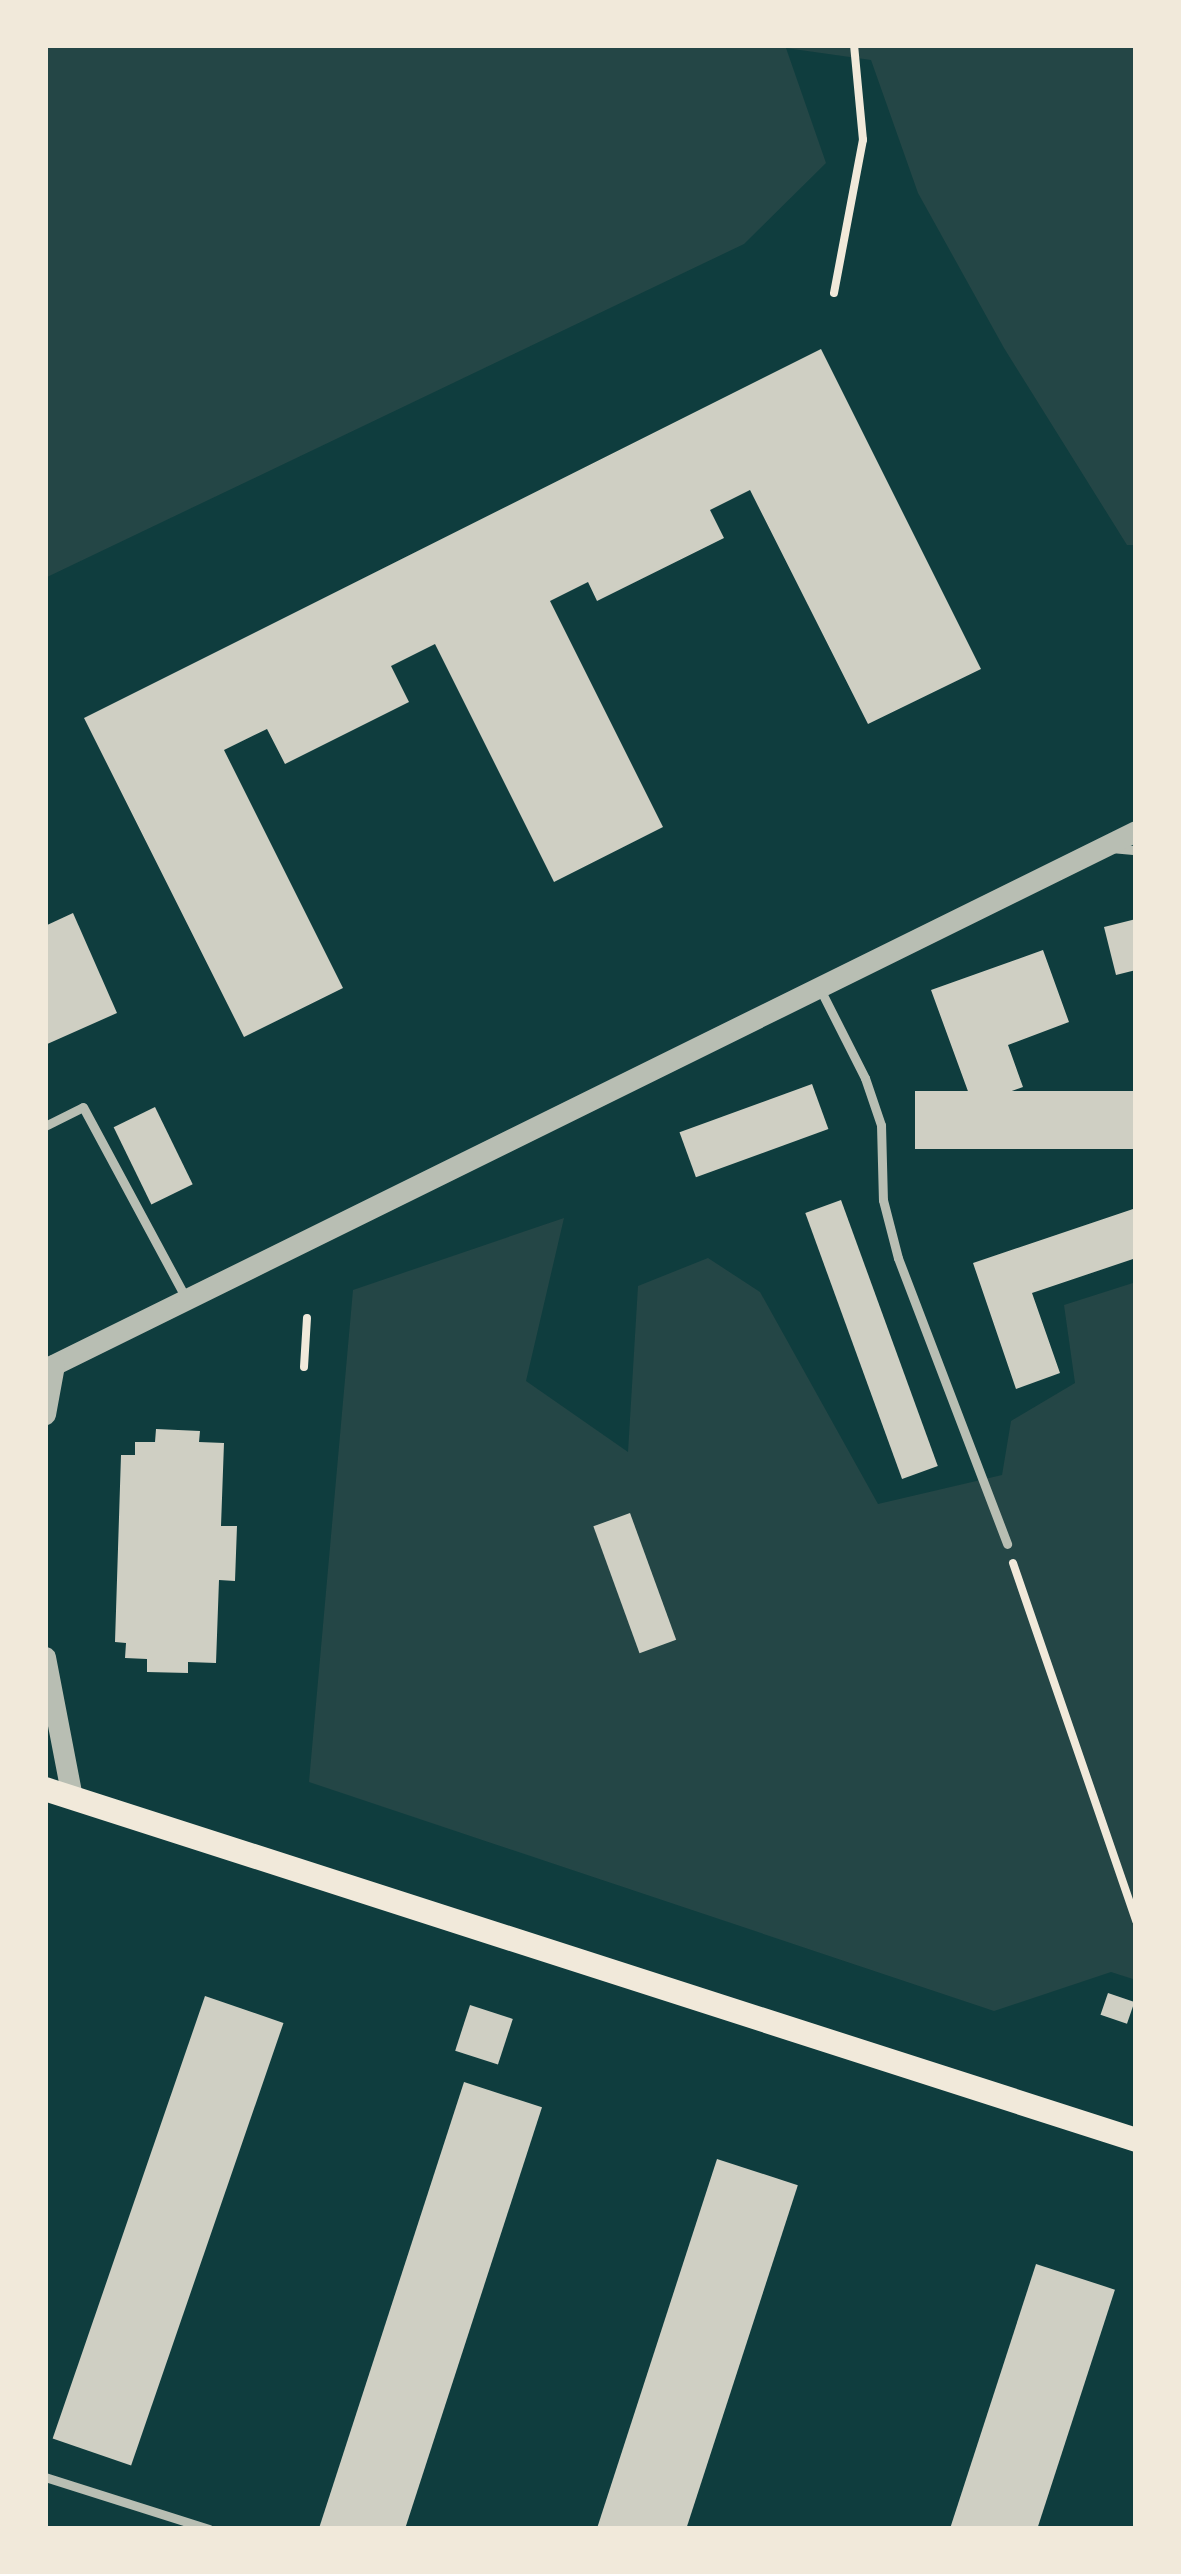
<!DOCTYPE html>
<style>
body{margin:0}
#map{position:relative;width:1181px;height:2574px;overflow:hidden;background:#0f3d3e;font-family:"Noto Sans",sans-serif}
div>[style]{position:absolute}
[style*='--x']{left:calc(var(--x)*1px);top:calc(var(--y)*1px);width:calc(var(--w)*1px);rotate:calc(var(--a)*1deg)}
.green>*{inset:0;background:#244646}
.building>*{inset:0;background:#cfcfc3;transform-origin:0 0}
.path>*{height:8px;margin:-4px;padding:0 4px;transform-origin:4px;border-radius:4px;background:#f1e9da}
.service>*{height:9px;margin:-4.5px;padding:0 4.5px;transform-origin:4.5px;border-radius:4.5px;background:#b8beb3}
.tertiary>*{height:21px;margin:-10.5px;padding:0 10.5px;transform-origin:10.5px;border-radius:10.5px;background:#b8beb3}
.secondary>*{height:24px;margin:-12px;padding:0 12px;transform-origin:12px;border-radius:12px;background:#f1e9da}
span{translate:-50% -50%;white-space:nowrap;text-align:center;line-height:1.15;-webkit-text-stroke:12px #f1e9da;paint-order:stroke}
.frame{position:absolute;inset:0;border:48px solid #f1e9da;pointer-events:none}
</style>
<div id="map">
<div class="green">
<i style="clip-path:polygon(45px 45px,1136px 45px,1136px 545px,1127px 545px,1004px 348px,918px 193px,871px 60px,786px 48px,826px 163px,744px 244px,45px 578px)"></i>
<i style="clip-path:polygon(564px 1218px,526px 1381px,628px 1452px,638px 1286px,708px 1258px,760px 1292px,878px 1504px,1002px 1475px,1011px 1421px,1075px 1383px,1064px 1305px,1136px 1282px,1136px 1980px,1111px 1972px,994px 2011px,309px 1782px,353px 1290px)"></i>
</div>
<div class="building">
<i style="clip-path:polygon(821px 349px,981px 669px,868px 724px,750px 490px,710px 510px,724px 538px,597px 601px,588px 582px,550px 601px,663px 827px,554px 882px,435px 644px,391px 666px,409px 702px,285px 764px,267px 729px,224px 750px,343px 988px,244px 1037px,84px 718px)"></i>
<i style="clip-path:polygon(73px 913px,117px 1013px,45px 1045px,45px 926px)"></i>
<i style="clip-path:polygon(1136px 919px,1136px 970px,1116px 975px,1104px 927px)"></i>
<i style="clip-path:polygon(1043px 950px,1069px 1022px,1008px 1045px,1023px 1087px,973px 1105px,931px 990px)"></i>
<i style="left:812px;top:1084px;width:48px;height:141px;rotate:70deg"></i>
<i style="left:1136px;top:1091px;width:58px;height:221px;rotate:90deg"></i>
<i style="left:155px;top:1107px;width:86px;height:46px;rotate:64deg"></i>
<i style="left:841px;top:1200px;width:283px;height:38px;rotate:70deg"></i>
<i style="clip-path:polygon(1136px 1208px,1136px 1258px,1032px 1293px,1060px 1373px,1016px 1389px,973px 1263px)"></i>
<i style="clip-path:polygon(156px 1429px,200px 1431px,199px 1442px,224px 1443px,221px 1526px,237px 1526px,235px 1581px,219px 1580px,216px 1663px,188px 1662px,188px 1673px,147px 1672px,147px 1659px,125px 1658px,126px 1643px,115px 1642px,121px 1455px,135px 1455px,135px 1442px,155px 1442px)"></i>
<i style="left:630px;top:1513px;width:135px;height:39px;rotate:70deg"></i>
<i style="left:1108px;top:1993px;width:28px;height:23px;rotate:19deg"></i>
<i style="left:205px;top:1996px;width:83px;height:468px;rotate:19deg"></i>
<i style="left:470px;top:2005px;width:45px;height:48px;rotate:18deg"></i>
<i style="left:464px;top:2082px;width:82px;height:470px;rotate:18deg"></i>
<i style="left:717px;top:2159px;width:85px;height:389px;rotate:18deg"></i>
<i style="left:1036px;top:2264px;width:83px;height:279px;rotate:18deg"></i>
</div>
<div class="path">
<i style="--x:834;--y:293;--w:156;--a:-79.3"></i>
<i style="--x:863;--y:140;--w:95;--a:-95.4"></i>
<i style="--x:304;--y:1367;--w:49;--a:-86.5"></i>
<i style="--x:1013;--y:1563;--w:379;--a:71"></i>
</div>
<div class="service">
<i style="--x:1111;--y:848;--w:25;--a:5"></i>
<i style="--x:819;--y:987;--w:102;--a:63.2"></i>
<i style="--x:865;--y:1078;--w:50;--a:71.2"></i>
<i style="--x:881;--y:1125;--w:75;--a:88.5"></i>
<i style="--x:883;--y:1200;--w:60;--a:75.5"></i>
<i style="--x:898;--y:1258;--w:306;--a:69.1"></i>
<i style="--x:45;--y:1126;--w:42;--a:-26.6"></i>
<i style="--x:83;--y:1107;--w:219;--a:61.7"></i>
<i style="--x:45;--y:2477;--w:172;--a:17.6"></i>
</div>
<div class="tertiary">
<i style="--x:45;--y:1369;--w:1216;--a:-26.25"></i>
<i style="--x:45;--y:1414;--w:50;--a:-79.6"></i>
<i style="--x:45;--y:1657;--w:143;--a:79.1"></i>
</div>
<div class="secondary">
<i style="--x:45;--y:1789;--w:1146;--a:17.83"></i>
</div>
<div class="frame"></div>
</div>
